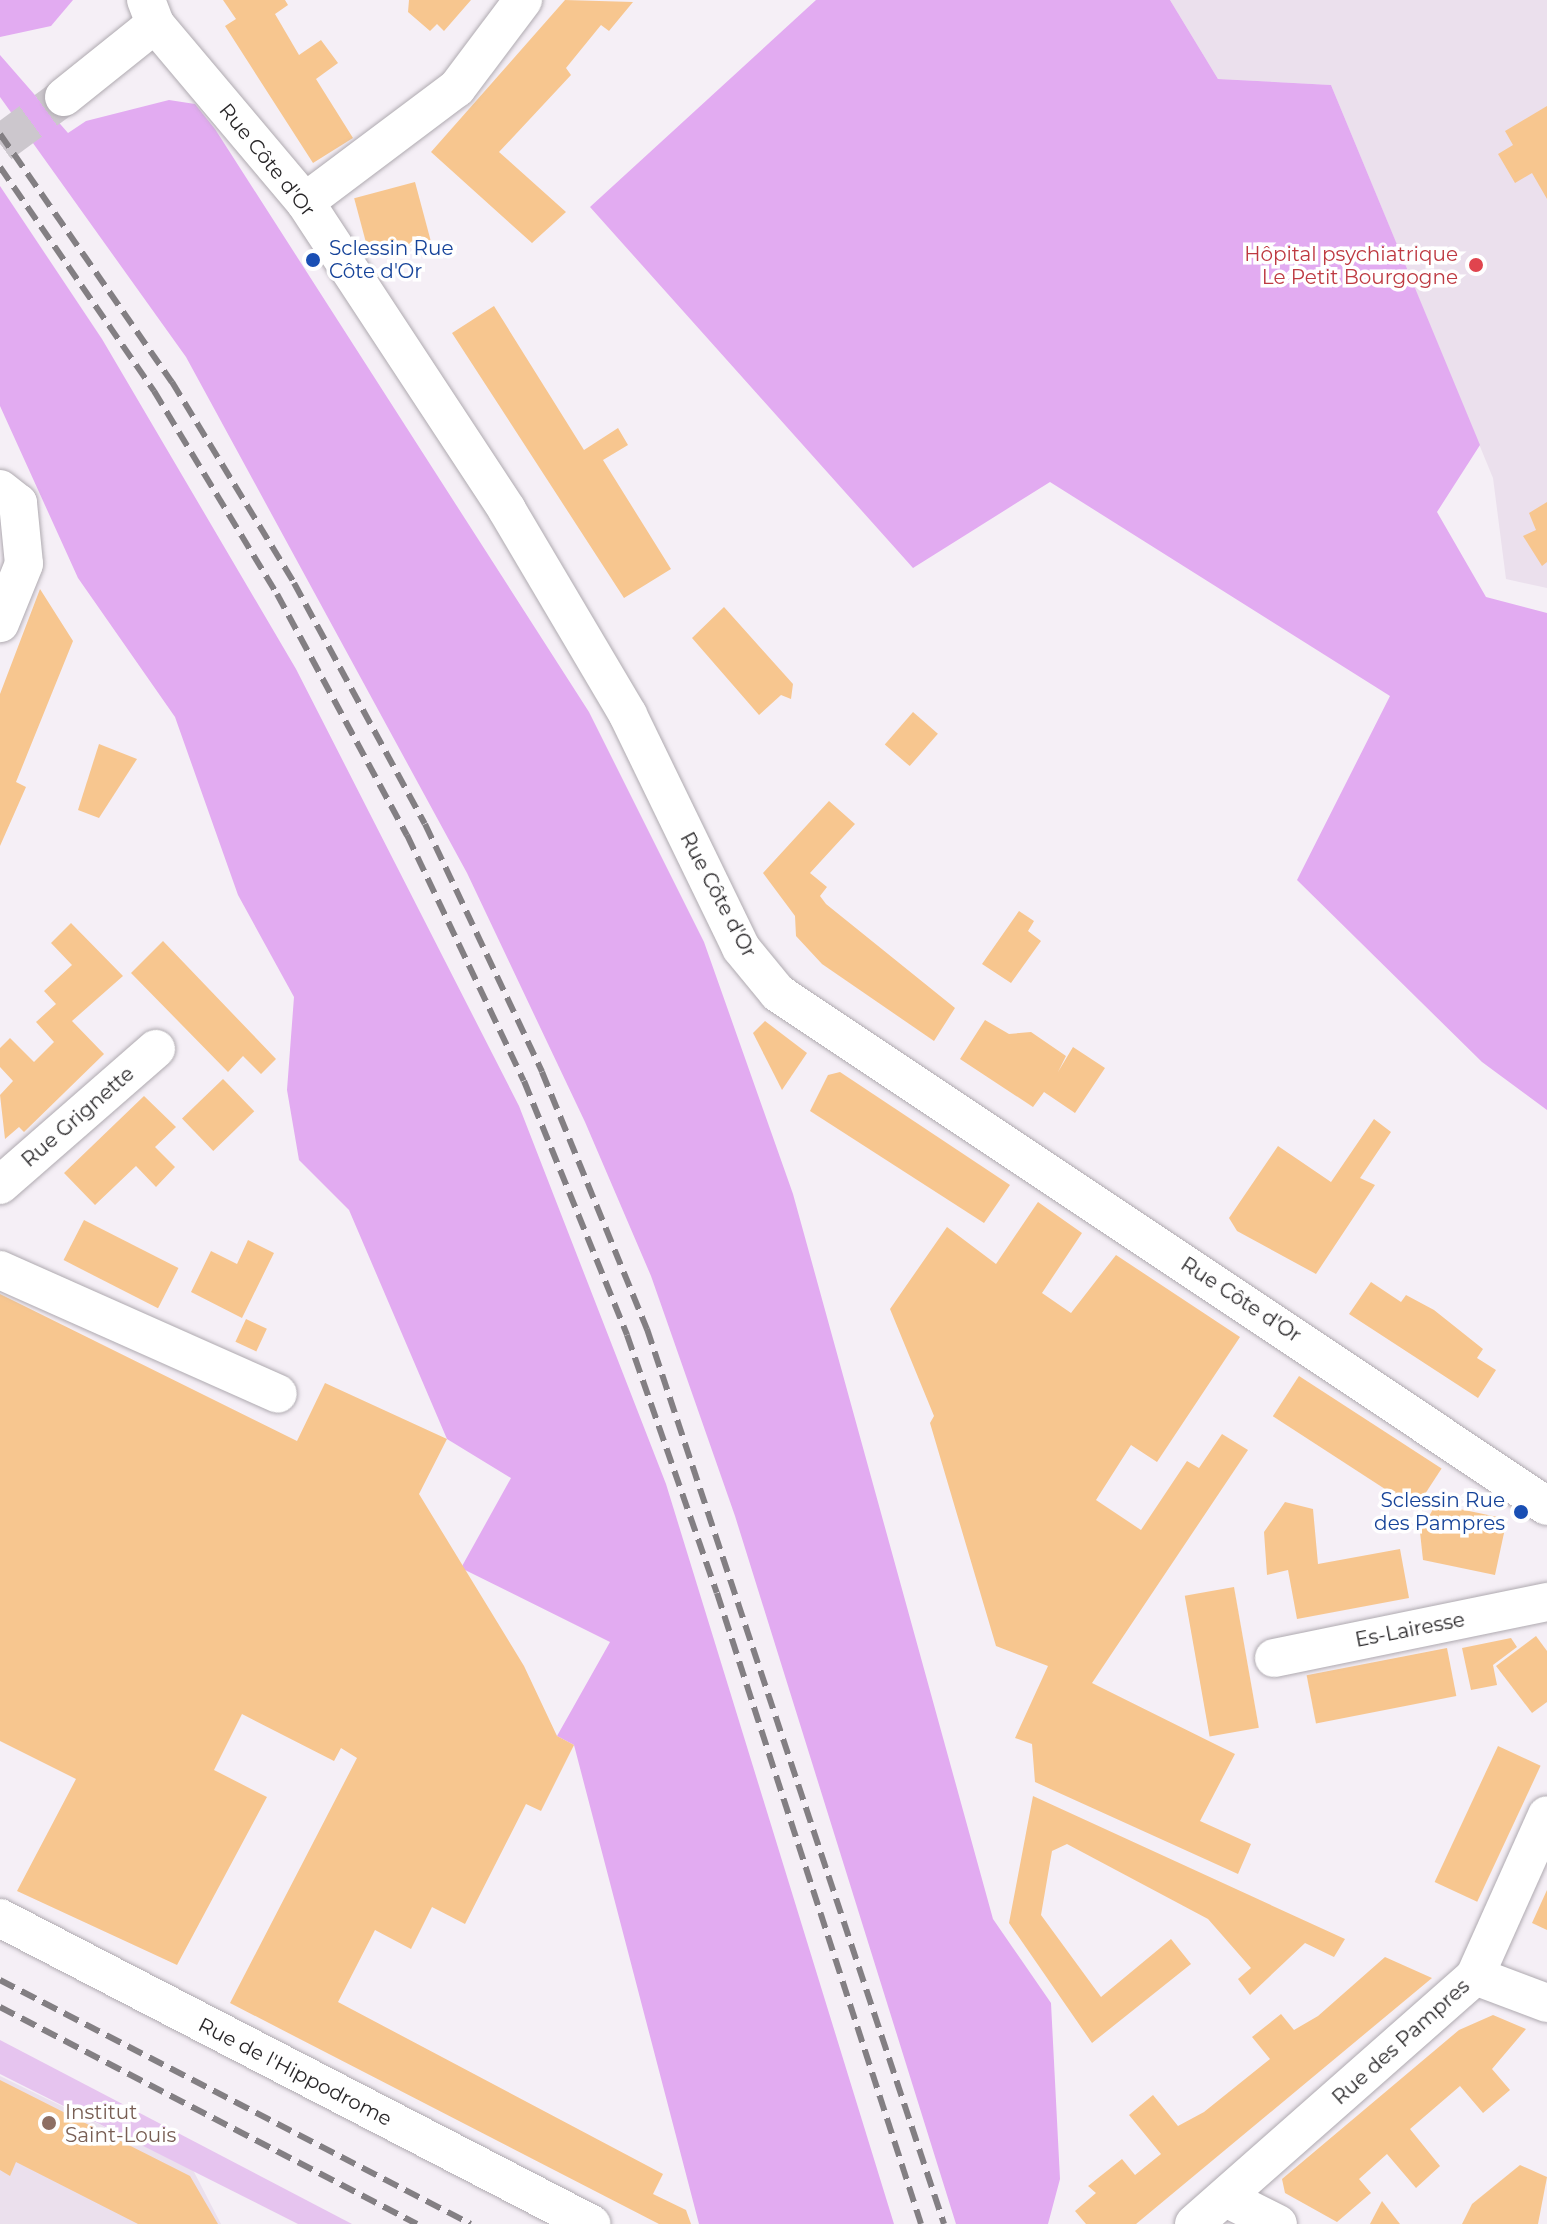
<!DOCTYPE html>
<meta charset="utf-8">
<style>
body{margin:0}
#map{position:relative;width:1547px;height:2224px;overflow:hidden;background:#f5eff6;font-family:Montserrat,sans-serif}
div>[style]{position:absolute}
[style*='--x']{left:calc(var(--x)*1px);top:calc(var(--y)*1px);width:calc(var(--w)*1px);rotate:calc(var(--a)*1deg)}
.built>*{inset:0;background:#ebe0ed}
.green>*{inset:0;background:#e6c4ef}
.forest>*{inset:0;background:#e2abf1}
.building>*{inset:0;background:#f7c68f;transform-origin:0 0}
.minor-tunnel>*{height:38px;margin-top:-19px;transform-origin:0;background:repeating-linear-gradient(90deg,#ccc7cd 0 38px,transparent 0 57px)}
.roads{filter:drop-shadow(0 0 2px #afaab0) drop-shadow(0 0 2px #afaab0)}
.minor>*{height:38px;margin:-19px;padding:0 19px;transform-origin:19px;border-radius:19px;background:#fff}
.rail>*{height:6px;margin-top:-3px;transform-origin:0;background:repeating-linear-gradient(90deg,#837f83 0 16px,transparent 0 24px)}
.dots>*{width:22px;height:22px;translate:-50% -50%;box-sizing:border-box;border:4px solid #fff;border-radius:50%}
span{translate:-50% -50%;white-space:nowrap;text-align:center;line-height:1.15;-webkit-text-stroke:7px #fff;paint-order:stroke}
.street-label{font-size:20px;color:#292729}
.transit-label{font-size:20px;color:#164399}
.left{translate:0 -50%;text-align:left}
.right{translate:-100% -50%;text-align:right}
.health-label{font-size:20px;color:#be3a42}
.education-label{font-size:20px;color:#785e54}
</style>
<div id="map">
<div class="built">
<i style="clip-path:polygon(1170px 0,1547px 0,1547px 588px,1506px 579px,1493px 478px,1331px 85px,1218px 79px)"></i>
<i style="clip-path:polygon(0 2076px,193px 2170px,221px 2224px,0 2224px)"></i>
</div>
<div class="green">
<i style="clip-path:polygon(0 2040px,352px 2224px,298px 2224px,0 2074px)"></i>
</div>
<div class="forest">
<i style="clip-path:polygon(0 0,73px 0,51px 26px,0 37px)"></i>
<i style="clip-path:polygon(816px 0,1170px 0,1218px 79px,1331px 85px,1480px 445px,1437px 512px,1486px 597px,1547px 613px,1547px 1110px,1482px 1062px,1297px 880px,1390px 696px,1050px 482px,913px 568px,590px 207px)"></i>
<i style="clip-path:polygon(0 55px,68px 133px,86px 121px,169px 100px,195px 104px,215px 129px,589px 712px,704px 942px,793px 1194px,993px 1919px,1051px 2003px,1060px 2179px,1048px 2224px,956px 2224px,735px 1516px,651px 1276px,585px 1122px,467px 873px,186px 357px,0 97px)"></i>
<i style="clip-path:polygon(0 186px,102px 339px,296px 669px,519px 1106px,666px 1484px,894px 2224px,699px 2224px,574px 1745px,557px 1736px,610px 1642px,461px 1568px,511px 1478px,447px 1439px,349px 1210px,299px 1160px,287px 1090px,294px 997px,238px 895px,175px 717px,78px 578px,0 406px)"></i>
</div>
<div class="building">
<i style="clip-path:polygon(223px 0,285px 0,288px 5px,275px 14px,299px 55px,321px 40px,338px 63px,316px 79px,353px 138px,313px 163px,225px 26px,236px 19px)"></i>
<i style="clip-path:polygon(409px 0,471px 0,444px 31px,437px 24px,430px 31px,408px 12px)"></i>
<i style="clip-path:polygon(565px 0,633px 2px,609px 31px,601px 25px,566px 68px,571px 75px,499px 152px,566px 212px,532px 243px,431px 152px)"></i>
<i style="clip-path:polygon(1547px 106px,1547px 199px,1532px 173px,1515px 183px,1498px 154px,1513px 145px,1505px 131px)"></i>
<i style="left:415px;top:182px;width:60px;height:63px;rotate:75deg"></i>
<i style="clip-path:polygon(494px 306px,584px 450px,618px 428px,628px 445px,603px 460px,671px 569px,624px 598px,452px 333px)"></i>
<i style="clip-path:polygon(1547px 502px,1547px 562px,1542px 566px,1523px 536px,1536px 530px,1529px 513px)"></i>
<i style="clip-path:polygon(40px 589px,73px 641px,16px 782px,26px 787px,0 846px,0 694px)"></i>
<i style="clip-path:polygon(724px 607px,793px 684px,791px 699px,781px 695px,759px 715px,692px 638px)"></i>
<i style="left:913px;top:712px;width:33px;height:43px;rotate:41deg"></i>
<i style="clip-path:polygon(99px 744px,137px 759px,99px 818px,78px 810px)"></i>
<i style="clip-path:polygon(829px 801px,855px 824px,810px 873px,827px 887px,820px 896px,826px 904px,955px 1008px,934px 1041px,822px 964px,796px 936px,795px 916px,763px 873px)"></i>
<i style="clip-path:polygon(1019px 911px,1034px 921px,1028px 931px,1041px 941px,1011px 983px,982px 964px)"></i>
<i style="clip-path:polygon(71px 923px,123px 976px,72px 1021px,104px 1054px,24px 1132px,19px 1127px,5px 1139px,0 1095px,13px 1081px,0 1067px,0 1048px,10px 1038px,34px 1062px,54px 1042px,36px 1022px,56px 1004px,44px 991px,72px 965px,51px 943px)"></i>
<i style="clip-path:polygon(163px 941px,276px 1059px,261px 1074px,243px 1056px,228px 1072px,131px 973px)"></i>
<i style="clip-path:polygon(985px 1020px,1009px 1034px,1031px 1032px,1066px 1056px,1058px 1072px,1073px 1047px,1105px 1068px,1075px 1113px,1044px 1092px,1033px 1107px,960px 1059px)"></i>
<i style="clip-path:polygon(765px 1021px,807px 1053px,782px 1090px,753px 1033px)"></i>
<i style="clip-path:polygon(840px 1072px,1010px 1185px,984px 1223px,810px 1111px,828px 1075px)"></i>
<i style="left:223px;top:1079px;width:45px;height:57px;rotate:46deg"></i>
<i style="clip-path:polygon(144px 1096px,176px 1127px,155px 1147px,175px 1167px,156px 1187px,136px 1166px,95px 1205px,64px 1173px)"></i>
<i style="clip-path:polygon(1374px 1119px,1391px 1132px,1360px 1178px,1375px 1185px,1316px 1274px,1237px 1231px,1229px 1218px,1278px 1146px,1331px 1182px)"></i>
<i style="clip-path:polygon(1038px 1202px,1082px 1233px,1042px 1293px,1071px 1313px,1116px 1255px,1240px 1337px,1157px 1462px,1131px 1445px,1096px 1500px,1141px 1530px,1187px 1461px,1199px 1468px,1222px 1434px,1248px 1450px,1092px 1683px,1235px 1754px,1200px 1821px,1251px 1844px,1238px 1874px,1035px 1782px,1032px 1744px,1015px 1738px,1048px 1666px,996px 1646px,930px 1423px,934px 1416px,890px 1309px,947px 1227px,996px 1264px)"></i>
<i style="left:84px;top:1220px;width:106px;height:45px;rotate:27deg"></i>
<i style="clip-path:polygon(248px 1240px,274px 1253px,242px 1318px,191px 1292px,211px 1251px,237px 1264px)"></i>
<i style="clip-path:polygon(1371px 1282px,1401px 1302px,1406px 1295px,1434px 1310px,1483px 1349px,1477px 1358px,1496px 1370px,1478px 1398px,1349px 1314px)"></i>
<i style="clip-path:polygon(0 1294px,297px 1441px,325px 1383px,447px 1439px,419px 1494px,524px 1666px,557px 1736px,574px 1745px,541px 1811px,526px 1804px,465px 1924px,432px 1907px,411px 1949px,375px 1930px,338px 2002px,663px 2174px,653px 2194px,686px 2210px,691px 2224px,659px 2224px,230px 2003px,357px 1758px,341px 1748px,334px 1761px,242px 1714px,214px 1770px,267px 1797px,177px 1965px,17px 1891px,76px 1779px,0 1741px)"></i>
<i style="left:246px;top:1319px;width:23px;height:25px;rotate:25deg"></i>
<i style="left:1299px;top:1376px;width:170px;height:48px;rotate:33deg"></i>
<i style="clip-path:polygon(1285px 1502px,1313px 1509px,1318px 1564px,1400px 1549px,1409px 1598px,1297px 1619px,1288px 1570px,1267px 1575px,1264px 1532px)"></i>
<i style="clip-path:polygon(1436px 1504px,1507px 1519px,1495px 1575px,1423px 1560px,1420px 1532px)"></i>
<i style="left:1234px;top:1587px;width:143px;height:50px;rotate:80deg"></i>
<i style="clip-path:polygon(1536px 1636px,1547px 1651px,1547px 1702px,1532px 1713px,1496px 1666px)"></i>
<i style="clip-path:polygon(1511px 1638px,1517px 1647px,1493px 1665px,1497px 1685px,1471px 1690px,1462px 1648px)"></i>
<i style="left:1447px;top:1648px;width:49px;height:143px;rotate:79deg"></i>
<i style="left:1498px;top:1746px;width:47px;height:150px;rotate:25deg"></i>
<i style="clip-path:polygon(1033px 1796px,1345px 1939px,1334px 1957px,1305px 1943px,1250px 1995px,1238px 1979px,1251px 1968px,1208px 1919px,1067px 1844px,1052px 1851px,1041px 1915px,1101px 1997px,1171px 1939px,1191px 1964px,1092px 2043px,1009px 1923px)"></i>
<i style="clip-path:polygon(1547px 1890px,1547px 1930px,1532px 1923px)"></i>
<i style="clip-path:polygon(1385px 1957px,1432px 1978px,1136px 2224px,1086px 2224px,1075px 2211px,1096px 2193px,1088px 2186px,1122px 2159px,1135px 2175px,1161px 2154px,1129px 2115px,1153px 2095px,1178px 2126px,1204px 2112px,1270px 2059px,1252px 2037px,1281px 2014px,1294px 2030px,1318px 2016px)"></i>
<i style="clip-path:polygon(1493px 2015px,1526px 2029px,1492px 2069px,1510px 2090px,1483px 2113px,1460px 2086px,1410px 2129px,1440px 2166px,1416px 2188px,1387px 2154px,1359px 2179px,1371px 2193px,1337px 2222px,1285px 2193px,1282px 2179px,1459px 2030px)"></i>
<i style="clip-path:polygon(0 2080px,190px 2176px,218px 2224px,138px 2224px,16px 2162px,10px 2176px,0 2170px)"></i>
<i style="clip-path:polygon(1520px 2165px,1547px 2177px,1538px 2224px,1462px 2224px,1472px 2204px)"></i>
<i style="clip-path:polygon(1382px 2201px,1400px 2224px,1370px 2224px)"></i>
</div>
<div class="minor-tunnel">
<i style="--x:0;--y:144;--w:79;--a:-36.3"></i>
</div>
<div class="roads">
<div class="minor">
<i style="--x:146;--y:0;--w:26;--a:69"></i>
<i style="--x:155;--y:24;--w:233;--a:49.9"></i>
<i style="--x:305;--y:202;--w:368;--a:56.7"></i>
<i style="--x:507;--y:510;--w:238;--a:59.4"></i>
<i style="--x:628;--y:715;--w:259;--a:64.1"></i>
<i style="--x:741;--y:948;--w:58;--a:50.6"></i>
<i style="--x:778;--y:993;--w:924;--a:33.71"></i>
<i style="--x:64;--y:97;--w:117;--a:-38.7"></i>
<i style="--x:305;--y:202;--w:190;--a:-36.9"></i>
<i style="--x:457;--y:88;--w:110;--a:-53.1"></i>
<i style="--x:0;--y:489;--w:23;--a:38"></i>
<i style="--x:18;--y:503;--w:61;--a:84.4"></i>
<i style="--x:24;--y:564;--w:64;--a:112.1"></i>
<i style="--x:0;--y:1185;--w:207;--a:-41.1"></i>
<i style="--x:0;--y:1270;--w:304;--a:24"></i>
<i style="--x:1274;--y:1658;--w:279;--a:-11.6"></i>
<i style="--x:0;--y:1918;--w:666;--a:27.37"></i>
<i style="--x:1475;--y:1976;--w:77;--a:20.6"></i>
<i style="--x:1226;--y:2198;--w:58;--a:26.6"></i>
<i style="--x:1194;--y:2224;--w:375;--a:-41.4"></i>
<i style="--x:1475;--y:1976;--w:176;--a:-65.9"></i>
</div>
</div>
<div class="rail">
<i style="--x:0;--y:134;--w:302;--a:55.3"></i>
<i style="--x:172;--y:382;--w:235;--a:58.7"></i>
<i style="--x:294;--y:583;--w:274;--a:61.5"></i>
<i style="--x:425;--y:824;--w:274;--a:64.7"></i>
<i style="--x:542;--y:1072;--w:278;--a:67.8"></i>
<i style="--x:647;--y:1329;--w:943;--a:71.64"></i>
<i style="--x:0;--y:167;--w:272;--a:55.5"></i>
<i style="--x:154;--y:391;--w:237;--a:58.8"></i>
<i style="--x:277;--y:594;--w:274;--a:61.7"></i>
<i style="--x:407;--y:835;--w:272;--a:64.6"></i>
<i style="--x:524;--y:1081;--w:274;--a:67.9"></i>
<i style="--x:627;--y:1335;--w:273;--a:70.8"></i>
<i style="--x:717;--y:1593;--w:663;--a:72.08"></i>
<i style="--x:0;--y:1980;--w:530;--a:27.39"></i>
<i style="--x:0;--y:2007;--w:470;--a:27.5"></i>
</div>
<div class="dots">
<i style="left:313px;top:260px;background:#1a4fb4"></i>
<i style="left:1476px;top:265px;background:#e0444e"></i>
<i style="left:1521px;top:1512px;background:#1a4fb4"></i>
<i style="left:49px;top:2123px;background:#8d6e63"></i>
</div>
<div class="street-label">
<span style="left:267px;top:160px;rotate:51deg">Rue Côte d'Or</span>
<span style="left:718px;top:895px;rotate:62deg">Rue Côte d'Or</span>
<span style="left:78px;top:1117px;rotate:-41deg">Rue Grignette</span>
<span style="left:1241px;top:1300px;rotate:33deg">Rue Côte d'Or</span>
<span style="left:1410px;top:1630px;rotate:-11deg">Es-Lairesse</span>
<span style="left:1401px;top:2042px;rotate:-42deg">Rue des Pampres</span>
<span style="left:295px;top:2072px;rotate:27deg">Rue de l'Hippodrome</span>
</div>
<div class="transit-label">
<span class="left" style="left:329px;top:260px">Sclessin Rue<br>Côte d'Or</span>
<span class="right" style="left:1505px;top:1512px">Sclessin Rue<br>des Pampres</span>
</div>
<div class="health-label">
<span class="right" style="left:1458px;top:266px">Hôpital psychiatrique<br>Le Petit Bourgogne</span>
</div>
<div class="education-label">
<span class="left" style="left:65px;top:2124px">Institut<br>Saint-Louis</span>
</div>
</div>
